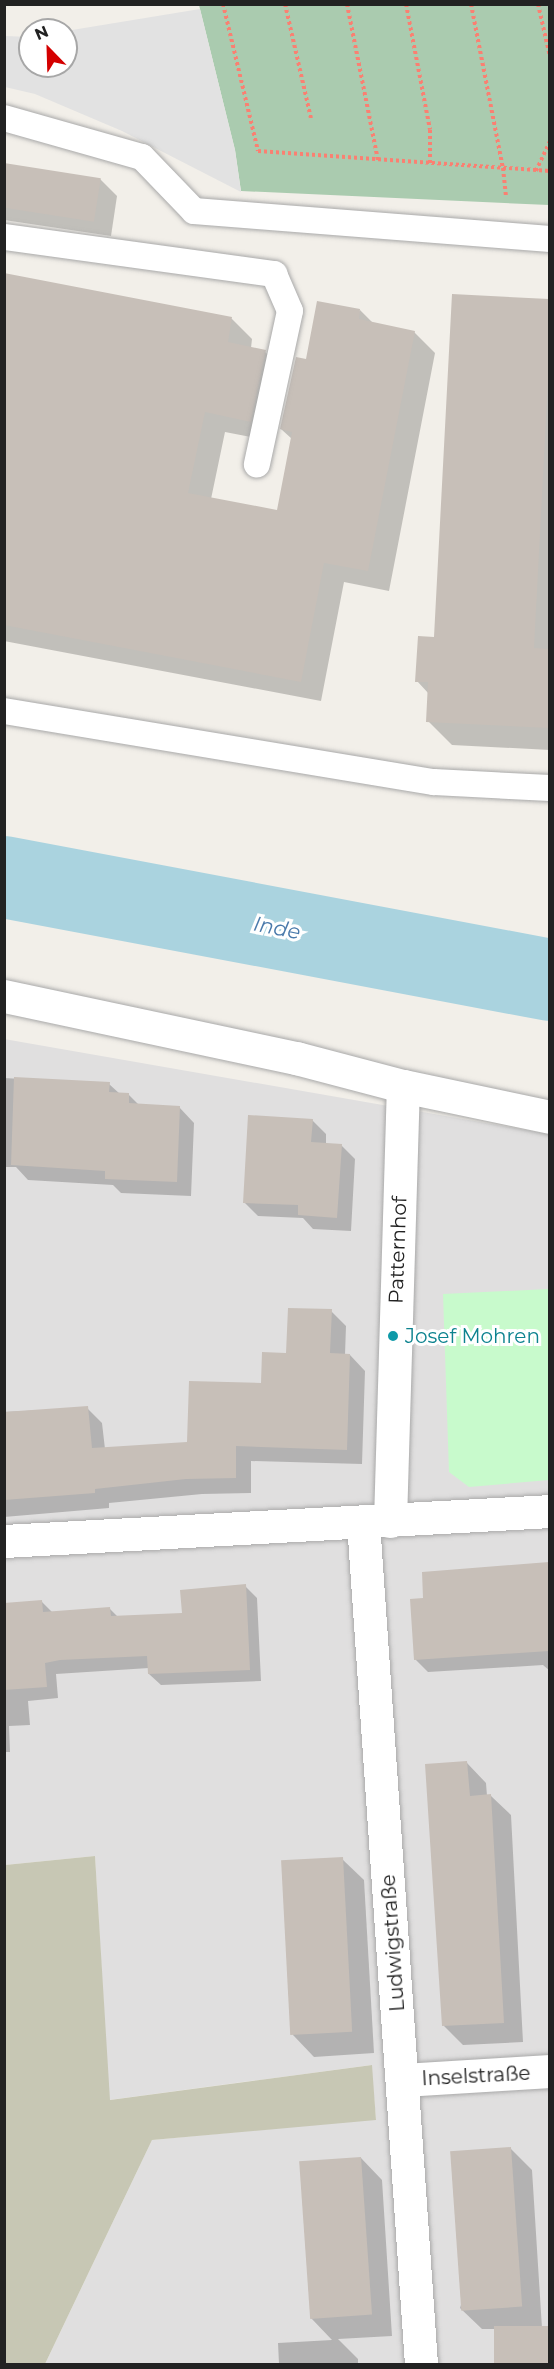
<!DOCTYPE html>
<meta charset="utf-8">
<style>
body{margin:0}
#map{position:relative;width:554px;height:2369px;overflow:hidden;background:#f2efe9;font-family:Montserrat,sans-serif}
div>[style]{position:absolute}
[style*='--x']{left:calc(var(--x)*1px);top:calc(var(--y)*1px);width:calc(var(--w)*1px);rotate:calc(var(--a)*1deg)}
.residential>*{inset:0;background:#e0dfdf}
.construction>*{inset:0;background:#c7c7b4}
.cemetery>*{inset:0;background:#aacbaf}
.park>*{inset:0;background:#c8facc}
.parking>*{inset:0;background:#e2e2e2}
.shadow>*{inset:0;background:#0003}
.river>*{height:82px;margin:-41px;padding:0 41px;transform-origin:41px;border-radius:41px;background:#aad3df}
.building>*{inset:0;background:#c7bfb8;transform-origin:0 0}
.path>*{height:4px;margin-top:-2px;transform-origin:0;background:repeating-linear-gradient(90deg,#fa8072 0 3px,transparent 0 6px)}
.roads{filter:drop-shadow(0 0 2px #a9a9a9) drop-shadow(0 0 2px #a9a9a9)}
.service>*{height:26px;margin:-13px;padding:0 13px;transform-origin:13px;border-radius:13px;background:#fff}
.minor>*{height:33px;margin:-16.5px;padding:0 16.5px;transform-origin:16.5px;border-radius:16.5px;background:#fff}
.dots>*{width:16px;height:16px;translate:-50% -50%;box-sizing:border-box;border:3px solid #fff;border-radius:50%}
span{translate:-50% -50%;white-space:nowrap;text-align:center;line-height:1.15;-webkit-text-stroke:6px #fff;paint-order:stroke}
.street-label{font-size:20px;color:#222}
.culture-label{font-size:20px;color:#0d838f}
.left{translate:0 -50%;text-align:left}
.water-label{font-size:21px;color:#4a7aab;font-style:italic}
.frame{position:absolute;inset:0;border:6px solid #222;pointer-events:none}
.north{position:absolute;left:18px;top:18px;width:60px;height:60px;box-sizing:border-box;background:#fff;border:2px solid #a7a7a7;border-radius:50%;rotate:337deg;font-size:16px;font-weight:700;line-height:24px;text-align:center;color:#222}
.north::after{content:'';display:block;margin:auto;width:21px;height:27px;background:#d40000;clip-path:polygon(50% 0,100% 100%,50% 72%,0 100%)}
</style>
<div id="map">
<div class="residential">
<i style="clip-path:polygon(4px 1039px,549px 1134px,549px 2364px,45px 2364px,152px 2140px,376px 2119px,371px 2065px,109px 2100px,95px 1856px,5px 1865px)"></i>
</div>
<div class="construction">
<i style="clip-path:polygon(95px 1856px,110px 2100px,372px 2065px,376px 2120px,152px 2140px,45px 2364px,5px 2364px,5px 1865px)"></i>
</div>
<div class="cemetery">
<i style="clip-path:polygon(199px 5px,549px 5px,549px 205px,241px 191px,235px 150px)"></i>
</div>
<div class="park">
<i style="clip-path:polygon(549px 1289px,549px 1480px,469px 1487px,449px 1472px,443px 1294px)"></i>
</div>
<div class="parking">
<i style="clip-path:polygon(200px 9px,235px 150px,241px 192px,122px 131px,35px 94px,5px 87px,5px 36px,30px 37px,30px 66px,66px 66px,66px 31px)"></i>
</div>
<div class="shadow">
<i style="clip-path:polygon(4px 164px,100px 179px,117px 196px,111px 236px,4px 220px)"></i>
<i style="clip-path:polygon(4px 274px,232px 319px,252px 339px,251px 348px,265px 352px,286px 372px,271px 441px,225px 432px,211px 499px,278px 511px,292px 439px,281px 429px,360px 310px,374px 324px,414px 332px,435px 353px,389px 591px,344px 582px,321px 701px,4px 641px)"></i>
<i style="clip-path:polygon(454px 295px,550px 300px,550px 750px,452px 745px,428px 721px,429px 694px,417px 681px,435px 639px)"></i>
<i style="clip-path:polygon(4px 1078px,109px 1084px,120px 1094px,128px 1094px,140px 1106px,179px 1107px,194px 1123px,191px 1196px,121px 1193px,113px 1185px,28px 1180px,16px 1167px,4px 1167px)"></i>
<i style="clip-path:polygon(312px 1120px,326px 1134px,326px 1144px,341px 1145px,355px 1159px,351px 1231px,313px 1229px,303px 1218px,258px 1216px,244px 1202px)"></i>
<i style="clip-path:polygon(331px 1311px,346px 1326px,345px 1355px,350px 1355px,365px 1371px,362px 1464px,251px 1461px,251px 1493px,202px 1494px,109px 1503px,109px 1508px,4px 1517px,4px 1412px,87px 1408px,102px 1423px,105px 1449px,189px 1443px,262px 1385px,288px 1354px)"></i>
<i style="clip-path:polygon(550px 1563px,550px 1671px,543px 1665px,428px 1672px,415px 1659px,425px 1600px,521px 1565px)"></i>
<i style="clip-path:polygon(245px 1586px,257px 1598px,261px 1681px,161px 1685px,149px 1674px,149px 1668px,56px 1674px,58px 1698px,28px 1701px,30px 1725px,9px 1726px,10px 1752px,4px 1752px,4px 1604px,41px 1601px,53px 1613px,109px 1608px,118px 1617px,183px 1614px)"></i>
<i style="clip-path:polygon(467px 1763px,486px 1783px,487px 1796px,491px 1796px,511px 1815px,523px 2042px,463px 2045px,444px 2026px)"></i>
<i style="clip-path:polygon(342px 1859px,364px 1880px,374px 2053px,314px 2057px,293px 2035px)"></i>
<i style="clip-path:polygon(511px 2149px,532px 2170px,542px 2328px,550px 2328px,550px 2364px,498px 2364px,496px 2329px,482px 2329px,460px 2308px)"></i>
<i style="clip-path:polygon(361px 2158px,382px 2180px,392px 2336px,338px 2339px,358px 2359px,358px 2364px,279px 2364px,278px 2343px,332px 2340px,311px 2318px)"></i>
</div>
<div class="river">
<i style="--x:4;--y:877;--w:556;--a:10.68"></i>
</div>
<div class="building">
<i style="left:4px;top:163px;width:98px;height:44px;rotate:9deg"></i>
<i style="clip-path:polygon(4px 273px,232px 317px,228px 342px,266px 350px,251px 422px,205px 412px,188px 493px,277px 510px,292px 432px,280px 429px,296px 357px,306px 359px,317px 301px,360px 309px,359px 319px,415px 331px,368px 571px,324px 563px,301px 682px,4px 625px)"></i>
<i style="clip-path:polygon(452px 294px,549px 299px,549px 361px,534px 648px,549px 649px,549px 728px,426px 722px,428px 682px,415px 682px,418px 636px,434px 637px)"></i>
<i style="clip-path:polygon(14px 1077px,110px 1082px,109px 1092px,129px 1093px,129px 1103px,180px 1106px,177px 1182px,105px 1179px,105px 1171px,11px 1165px)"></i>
<i style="clip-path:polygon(248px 1115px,313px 1119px,311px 1142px,342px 1144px,337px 1218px,298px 1215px,298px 1205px,243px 1203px)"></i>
<i style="clip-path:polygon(288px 1308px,332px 1309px,330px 1353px,350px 1354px,347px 1450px,236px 1446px,236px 1478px,186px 1479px,95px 1489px,95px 1493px,4px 1500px,4px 1412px,88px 1406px,92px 1448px,187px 1442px,189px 1381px,261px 1383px,262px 1352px,286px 1353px)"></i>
<i style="clip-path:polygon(549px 1562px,549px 1651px,414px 1660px,410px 1599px,423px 1598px,422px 1572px)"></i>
<i style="clip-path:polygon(246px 1584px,250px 1670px,148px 1674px,147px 1656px,60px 1660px,45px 1663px,47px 1687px,4px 1690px,4px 1603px,42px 1600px,43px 1612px,110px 1607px,111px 1616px,182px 1613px,180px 1590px)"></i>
<i style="clip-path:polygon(467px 1761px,470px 1796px,491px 1794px,504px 2023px,442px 2026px,425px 1764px)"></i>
<i style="left:343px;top:1857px;width:175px;height:62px;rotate:87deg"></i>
<i style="left:511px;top:2147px;width:160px;height:61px;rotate:86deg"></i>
<i style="left:361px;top:2157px;width:158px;height:62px;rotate:86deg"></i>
<i style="left:549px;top:2326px;width:38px;height:55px;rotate:90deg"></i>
</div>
<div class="path">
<i style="--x:223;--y:4;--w:151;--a:76.6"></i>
<i style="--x:258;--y:151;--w:293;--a:3.9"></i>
<i style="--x:285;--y:4;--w:117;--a:77.2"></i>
<i style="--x:347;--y:4;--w:159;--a:78.8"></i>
<i style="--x:406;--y:4;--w:128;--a:79.2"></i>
<i style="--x:430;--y:130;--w:34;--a:90"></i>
<i style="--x:471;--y:4;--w:167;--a:79"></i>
<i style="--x:503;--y:168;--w:30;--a:84"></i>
<i style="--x:538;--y:4;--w:54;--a:77.2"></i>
<i style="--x:536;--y:171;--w:33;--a:-65"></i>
</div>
<div class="roads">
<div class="service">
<i style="--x:4;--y:118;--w:143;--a:15.8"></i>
<i style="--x:142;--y:157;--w:75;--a:46.1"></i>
<i style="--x:194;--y:211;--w:357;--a:4.5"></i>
<i style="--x:4;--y:237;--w:273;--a:7.8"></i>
<i style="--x:274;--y:274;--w:40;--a:66.6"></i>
<i style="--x:290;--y:311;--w:157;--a:102.2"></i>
<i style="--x:4;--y:711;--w:436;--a:9.4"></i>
<i style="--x:434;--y:782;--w:116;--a:3"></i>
</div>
<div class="minor">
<i style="--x:4;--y:996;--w:299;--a:12"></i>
<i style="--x:296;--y:1058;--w:111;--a:14.7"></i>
<i style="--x:403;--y:1086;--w:150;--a:11.9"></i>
<i style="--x:390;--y:1521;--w:435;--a:-88.3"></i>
<i style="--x:363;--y:1522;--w:844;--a:86.06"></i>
<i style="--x:4;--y:1541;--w:547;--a:-3.14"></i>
<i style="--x:403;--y:2080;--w:147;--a:-3.5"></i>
</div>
</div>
<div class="dots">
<i style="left:393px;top:1336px;background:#0f9aa8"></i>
</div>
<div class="street-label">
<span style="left:398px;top:1250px;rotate:-88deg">Patternhof</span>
<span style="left:393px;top:1943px;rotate:-94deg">Ludwigstraße</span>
<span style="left:476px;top:2076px;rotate:-3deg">Inselstraße</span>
</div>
<div class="culture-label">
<span class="left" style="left:405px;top:1336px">Josef Mohren</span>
</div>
<div class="water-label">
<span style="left:277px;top:928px;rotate:11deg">Inde</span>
</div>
<div class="frame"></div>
<div class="north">N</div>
</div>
